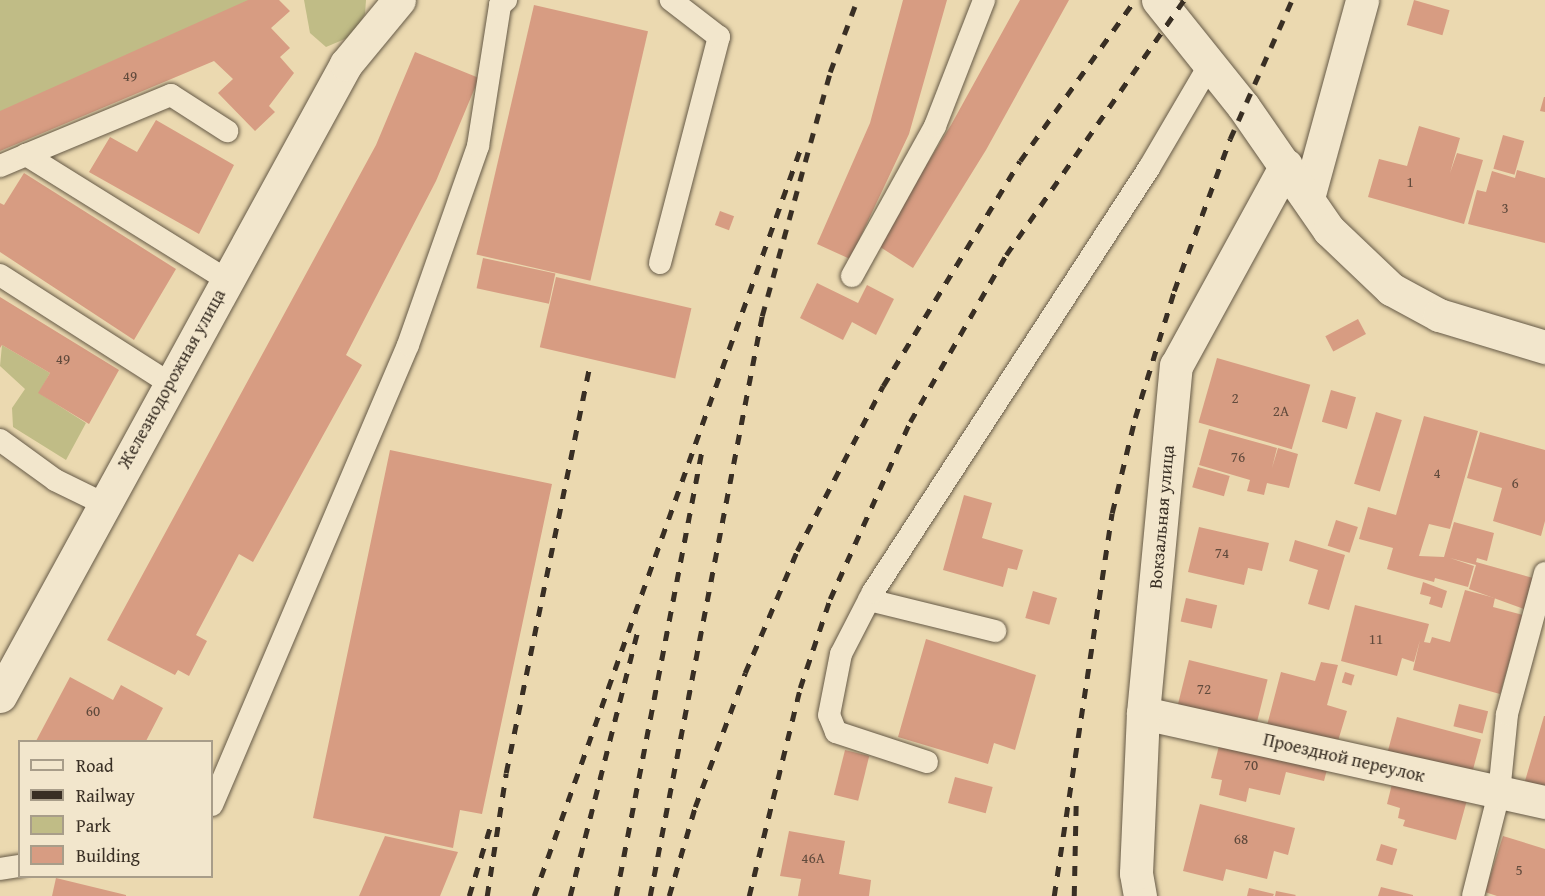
<!DOCTYPE html>
<meta charset="utf-8">
<style>
body{margin:0}
#map{position:relative;width:1545px;height:896px;overflow:hidden;background:#ebd9b0;font-family:"Gentium Book Plus",serif}
div>[style]{position:absolute}
[style*='--x']{left:calc(var(--x)*1px);top:calc(var(--y)*1px);width:calc(var(--w)*1px);rotate:calc(var(--a)*1deg)}
.green>*{inset:0;background:#c0bc86}
.building>*{inset:0;background:#d79c82;transform-origin:0 0}
.roads{filter:drop-shadow(0 0 2px #665a47) drop-shadow(0 0 2px #665a47)}
.service>*{height:22px;margin:-11px;padding:0 11px;transform-origin:11px;border-radius:11px;background:#f2e6cc}
.minor>*{height:33px;margin:-16.5px;padding:0 16.5px;transform-origin:16.5px;border-radius:16.5px;background:#f2e6cc}
.tertiary>*{height:33px;margin:-16.5px;padding:0 16.5px;transform-origin:16.5px;border-radius:16.5px;background:#f2e6cc}
.rail>*{height:4.5px;margin-top:-2.25px;transform-origin:0;background:repeating-linear-gradient(90deg,#392f24 0 10px,transparent 0 20px)}
span{translate:-50% -50%;white-space:nowrap;text-align:center;line-height:1.15;-webkit-text-stroke:5px #f2e6cc;paint-order:stroke}
.number-label{font-size:15px;color:#604a3c}
.number-label span{-webkit-text-stroke-width:0}
.street-label{font-size:18px;color:#392f24}
.legend{position:absolute;left:18px;top:740px;width:195px;height:138px;box-sizing:border-box;background:#f2e6cc;border:2px solid #a89d89;margin:0;padding:8px 10px;list-style:none;font-size:18px;color:#392f24}
.legend li{display:flex;align-items:center;gap:12px;height:30px}
.legend b{width:30px;border:2px solid #a89d89}
</style>
<div id="map">
<div class="green">
<i style="clip-path:polygon(0 0,252px 0,0 113px)"></i>
<i style="clip-path:polygon(304px 0,366px 0,365px 14px,352px 36px,326px 47px,310px 33px)"></i>
<i style="clip-path:polygon(2px 345px,50px 373px,39px 393px,86px 423px,66px 460px,13px 427px,12px 408px,25px 389px,0 366px)"></i>
</div>
<div class="building">
<i style="clip-path:polygon(248px 0,279px 0,290px 11px,271px 28px,290px 48px,280px 57px,294px 73px,269px 106px,275px 112px,255px 131px,218px 93px,233px 79px,214px 61px,0 151px,0 111px)"></i>
<i style="clip-path:polygon(903px 0,947px 0,909px 134px,850px 259px,817px 244px,870px 123px)"></i>
<i style="clip-path:polygon(1020px 0,1069px 0,986px 150px,913px 268px,877px 245px,951px 125px)"></i>
<i style="left:1414px;top:0;width:37px;height:26px;rotate:16deg"></i>
<i style="left:534px;top:5px;width:117px;height:256px;rotate:13deg"></i>
<i style="clip-path:polygon(415px 52px,479px 78px,436px 181px,346px 355px,362px 365px,253px 562px,239px 554px,196px 635px,207px 641px,189px 676px,178px 670px,175px 675px,107px 640px,376px 145px)"></i>
<i style="clip-path:polygon(1544px 97px,1545px 97px,1545px 112px,1540px 111px)"></i>
<i style="clip-path:polygon(156px 120px,234px 165px,199px 234px,89px 172px,110px 137px,137px 152px)"></i>
<i style="clip-path:polygon(1419px 126px,1460px 138px,1450px 173px,1457px 153px,1483px 160px,1464px 224px,1368px 197px,1379px 159px,1407px 166px)"></i>
<i style="left:1503px;top:135px;width:22px;height:35px;rotate:16deg"></i>
<i style="clip-path:polygon(1517px 170px,1545px 178px,1545px 243px,1468px 224px,1477px 190px,1486px 192px,1492px 171px,1515px 178px)"></i>
<i style="clip-path:polygon(24px 173px,176px 269px,134px 340px,0 252px,0 203px,4px 205px)"></i>
<i style="left:720px;top:211px;width:15px;height:15px;rotate:20deg"></i>
<i style="left:483px;top:258px;width:74px;height:31px;rotate:12deg"></i>
<i style="left:556px;top:277px;width:139px;height:72px;rotate:13deg"></i>
<i style="clip-path:polygon(817px 283px,858px 303px,867px 285px,894px 299px,876px 335px,852px 322px,843px 340px,800px 318px)"></i>
<i style="clip-path:polygon(0 297px,119px 370px,89px 424px,38px 393px,50px 373px,2px 345px,0 348px)"></i>
<i style="left:1358px;top:319px;width:17px;height:37px;rotate:62deg"></i>
<i style="left:1217px;top:358px;width:97px;height:67px;rotate:16deg"></i>
<i style="left:1331px;top:390px;width:26px;height:33px;rotate:16deg"></i>
<i style="left:1376px;top:412px;width:27px;height:75px;rotate:17deg"></i>
<i style="clip-path:polygon(1424px 416px,1478px 431px,1450px 529px,1429px 524px,1419px 556px,1444px 557px,1454px 522px,1494px 533px,1487px 561px,1477px 558px,1476px 562px,1533px 578px,1524px 609px,1469px 589px,1476px 565px,1450px 558px,1474px 566px,1468px 587px,1435px 578px,1434px 582px,1415px 577px,1387px 569px,1393px 548px,1359px 539px,1368px 507px,1396px 515px)"></i>
<i style="clip-path:polygon(1209px 429px,1277px 448px,1272px 468px,1278px 448px,1298px 454px,1289px 488px,1267px 483px,1264px 495px,1247px 491px,1250px 480px,1199px 465px)"></i>
<i style="clip-path:polygon(1480px 432px,1545px 450px,1545px 521px,1541px 536px,1493px 521px,1502px 488px,1467px 478px)"></i>
<i style="clip-path:polygon(390px 450px,552px 484px,482px 814px,460px 810px,453px 848px,313px 818px)"></i>
<i style="left:1198px;top:467px;width:33px;height:21px;rotate:16deg"></i>
<i style="clip-path:polygon(964px 495px,992px 503px,982px 538px,1023px 550px,1017px 570px,1008px 568px,1003px 587px,943px 570px)"></i>
<i style="left:1336px;top:520px;width:23px;height:27px;rotate:18deg"></i>
<i style="clip-path:polygon(1199px 527px,1269px 543px,1262px 571px,1248px 568px,1244px 585px,1188px 572px)"></i>
<i style="clip-path:polygon(1295px 540px,1345px 555px,1329px 610px,1308px 604px,1318px 570px,1289px 561px)"></i>
<i style="clip-path:polygon(1423px 582px,1447px 591px,1442px 608px,1429px 604px,1431px 597px,1420px 594px)"></i>
<i style="clip-path:polygon(1465px 590px,1495px 598px,1493px 607px,1523px 615px,1500px 694px,1413px 670px,1420px 640px,1414px 662px,1402px 658px,1397px 676px,1341px 661px,1355px 605px,1429px 624px,1424px 642px,1430px 643px,1432px 637px,1450px 642px)"></i>
<i style="left:1033px;top:591px;width:25px;height:28px;rotate:16deg"></i>
<i style="left:1186px;top:598px;width:32px;height:24px;rotate:13deg"></i>
<i style="clip-path:polygon(926px 639px,1036px 675px,1015px 750px,994px 743px,988px 764px,898px 737px)"></i>
<i style="left:1189px;top:660px;width:81px;height:50px;rotate:14deg"></i>
<i style="clip-path:polygon(1321px 662px,1338px 665px,1327px 705px,1347px 711px,1338px 741px,1265px 733px,1281px 672px,1315px 681px)"></i>
<i style="left:1345px;top:672px;width:10px;height:11px;rotate:17deg"></i>
<i style="clip-path:polygon(70px 677px,113px 700px,121px 685px,163px 708px,146px 741px,36px 741px)"></i>
<i style="left:1459px;top:704px;width:30px;height:23px;rotate:14deg"></i>
<i style="clip-path:polygon(1544px 716px,1545px 716px,1545px 787px,1525px 781px)"></i>
<i style="left:1397px;top:717px;width:87px;height:40px;rotate:15deg"></i>
<i style="clip-path:polygon(1222px 734px,1329px 762px,1324px 781px,1286px 772px,1280px 795px,1249px 788px,1246px 802px,1219px 795px,1222px 780px,1211px 778px)"></i>
<i style="left:845px;top:750px;width:25px;height:46px;rotate:14deg"></i>
<i style="left:955px;top:777px;width:39px;height:27px;rotate:15deg"></i>
<i style="clip-path:polygon(1393px 780px,1467px 800px,1456px 840px,1403px 826px,1405px 820px,1398px 818px,1400px 808px,1387px 804px)"></i>
<i style="clip-path:polygon(1200px 804px,1295px 828px,1288px 855px,1274px 851px,1267px 879px,1226px 869px,1223px 881px,1183px 871px)"></i>
<i style="clip-path:polygon(789px 831px,845px 841px,839px 874px,871px 880px,869px 896px,798px 896px,801px 879px,780px 876px)"></i>
<i style="clip-path:polygon(385px 836px,458px 852px,440px 896px,359px 896px)"></i>
<i style="clip-path:polygon(1503px 836px,1545px 849px,1545px 896px,1497px 896px,1485px 892px)"></i>
<i style="left:1381px;top:844px;width:17px;height:17px;rotate:17deg"></i>
<i style="clip-path:polygon(56px 878px,126px 895px,126px 896px,52px 896px)"></i>
<i style="clip-path:polygon(1381px 887px,1413px 895px,1413px 896px,1378px 896px)"></i>
<i style="clip-path:polygon(1249px 888px,1274px 894px,1273px 896px,1247px 896px)"></i>
<i style="clip-path:polygon(1276px 891px,1296px 895px,1295px 896px,1275px 896px)"></i>
</div>
<div class="roads">
<div class="service">
<i style="--x:0;--y:166;--w:28;--a:-23"></i>
<i style="--x:660;--y:263;--w:234;--a:-75.4"></i>
<i style="--x:719;--y:37;--w:61;--a:-142.4"></i>
<i style="--x:0;--y:275;--w:201;--a:32.6"></i>
<i style="--x:852;--y:276;--w:171;--a:-61"></i>
<i style="--x:935;--y:126;--w:135;--a:-68.7"></i>
<i style="--x:227;--y:280;--w:237;--a:-148.1"></i>
<i style="--x:26;--y:155;--w:157;--a:-22.5"></i>
<i style="--x:171;--y:95;--w:67;--a:32.7"></i>
<i style="--x:0;--y:440;--w:68;--a:36"></i>
<i style="--x:55;--y:480;--w:55;--a:26.1"></i>
<i style="--x:869;--y:600;--w:130;--a:13.8"></i>
<i style="--x:927;--y:762;--w:96;--a:-161.8"></i>
<i style="--x:836;--y:732;--w:18;--a:-112"></i>
<i style="--x:829;--y:715;--w:62;--a:-78.9"></i>
<i style="--x:841;--y:654;--w:70;--a:-62.7"></i>
<i style="--x:873;--y:592;--w:506;--a:-56.94"></i>
<i style="--x:1149;--y:168;--w:121;--a:-59.6"></i>
<i style="--x:212;--y:805;--w:500;--a:-66.92"></i>
<i style="--x:408;--y:345;--w:211;--a:-70.6"></i>
<i style="--x:478;--y:146;--w:143;--a:-81.1"></i>
<i style="--x:500;--y:5;--w:8;--a:-40"></i>
<i style="--x:0;--y:869;--w:20;--a:-9"></i>
<i style="--x:1473;--y:896;--w:106;--a:-75.8"></i>
<i style="--x:1499;--y:793;--w:79;--a:-84.2"></i>
<i style="--x:1507;--y:714;--w:146;--a:-74.9"></i>
</div>
<div class="minor">
<i style="--x:1308;--y:198;--w:205;--a:-74.7"></i>
<i style="--x:1143;--y:713;--w:412;--a:12.5"></i>
<i style="--x:1140;--y:896;--w:23;--a:-100"></i>
<i style="--x:1136;--y:873;--w:160;--a:-87.5"></i>
<i style="--x:1143;--y:713;--w:349;--a:-84.6"></i>
<i style="--x:1176;--y:366;--w:229;--a:-61.3"></i>
</div>
<div class="tertiary">
<i style="--x:1158;--y:0;--w:136;--a:51.3"></i>
<i style="--x:1243;--y:106;--w:151;--a:55.3"></i>
<i style="--x:1329;--y:230;--w:86;--a:43.6"></i>
<i style="--x:1391;--y:289;--w:55;--a:28.4"></i>
<i style="--x:1439;--y:315;--w:111;--a:16.8"></i>
<i style="--x:0;--y:696;--w:721;--a:-61.3"></i>
<i style="--x:346;--y:64;--w:83;--a:-50.4"></i>
</div>
</div>
<div class="rail">
<i style="--x:469;--y:896;--w:75;--a:-73"></i>
<i style="--x:487;--y:896;--w:124;--a:-81.2"></i>
<i style="--x:506;--y:773;--w:411;--a:-78.4"></i>
<i style="--x:534;--y:896;--w:798;--a:-70.38"></i>
<i style="--x:570;--y:896;--w:276;--a:-75.7"></i>
<i style="--x:616;--y:896;--w:453;--a:-79.1"></i>
<i style="--x:650;--y:896;--w:591;--a:-79.07"></i>
<i style="--x:762;--y:316;--w:253;--a:-74.4"></i>
<i style="--x:830;--y:72;--w:77;--a:-69.4"></i>
<i style="--x:669;--y:896;--w:93;--a:-73.7"></i>
<i style="--x:695;--y:807;--w:143;--a:-69.5"></i>
<i style="--x:745;--y:673;--w:133;--a:-66.9"></i>
<i style="--x:797;--y:551;--w:186;--a:-62.5"></i>
<i style="--x:883;--y:386;--w:263;--a:-58.7"></i>
<i style="--x:1020;--y:161;--w:198;--a:-54.5"></i>
<i style="--x:749;--y:896;--w:214;--a:-76.2"></i>
<i style="--x:800;--y:688;--w:94;--a:-71.4"></i>
<i style="--x:830;--y:599;--w:194;--a:-65.7"></i>
<i style="--x:910;--y:422;--w:193;--a:-60.1"></i>
<i style="--x:1006;--y:255;--w:311;--a:-55.1"></i>
<i style="--x:1054;--y:896;--w:387;--a:-81.4"></i>
<i style="--x:1112;--y:513;--w:98;--a:-76.4"></i>
<i style="--x:1135;--y:418;--w:133;--a:-72.9"></i>
<i style="--x:1174;--y:291;--w:162;--a:-69.8"></i>
<i style="--x:1230;--y:139;--w:152;--a:-66"></i>
<i style="--x:1074;--y:896;--w:98;--a:-88.8"></i>
</div>
<div class="number-label">
<span style="left:130px;top:76px">49</span>
<span style="left:1410px;top:182px">1</span>
<span style="left:1505px;top:208px">3</span>
<span style="left:63px;top:359px">49</span>
<span style="left:1235px;top:398px">2</span>
<span style="left:1281px;top:411px">2А</span>
<span style="left:1238px;top:457px">76</span>
<span style="left:1437px;top:473px">4</span>
<span style="left:1515px;top:483px">6</span>
<span style="left:1222px;top:553px">74</span>
<span style="left:1376px;top:639px">11</span>
<span style="left:1204px;top:689px">72</span>
<span style="left:93px;top:711px">60</span>
<span style="left:1251px;top:765px">70</span>
<span style="left:1241px;top:839px">68</span>
<span style="left:813px;top:858px">46А</span>
<span style="left:1519px;top:870px">5</span>
</div>
<div class="street-label">
<span style="left:172px;top:379px;rotate:-61deg">Железнодорожная улица</span>
<span style="left:1162px;top:517px;rotate:-85deg">Вокзальная улица</span>
<span style="left:1344px;top:758px;rotate:13deg">Проездной переулок</span>
</div>
<ul class="legend">
<li><b style="height:8px;background:#f2e6cc"></b>Road</li>
<li><b style="height:8px;background:#392f24"></b>Railway</li>
<li><b style="height:16px;background:#c0bc86"></b>Park</li>
<li><b style="height:16px;background:#d79c82"></b>Building</li>
</ul>
</div>
